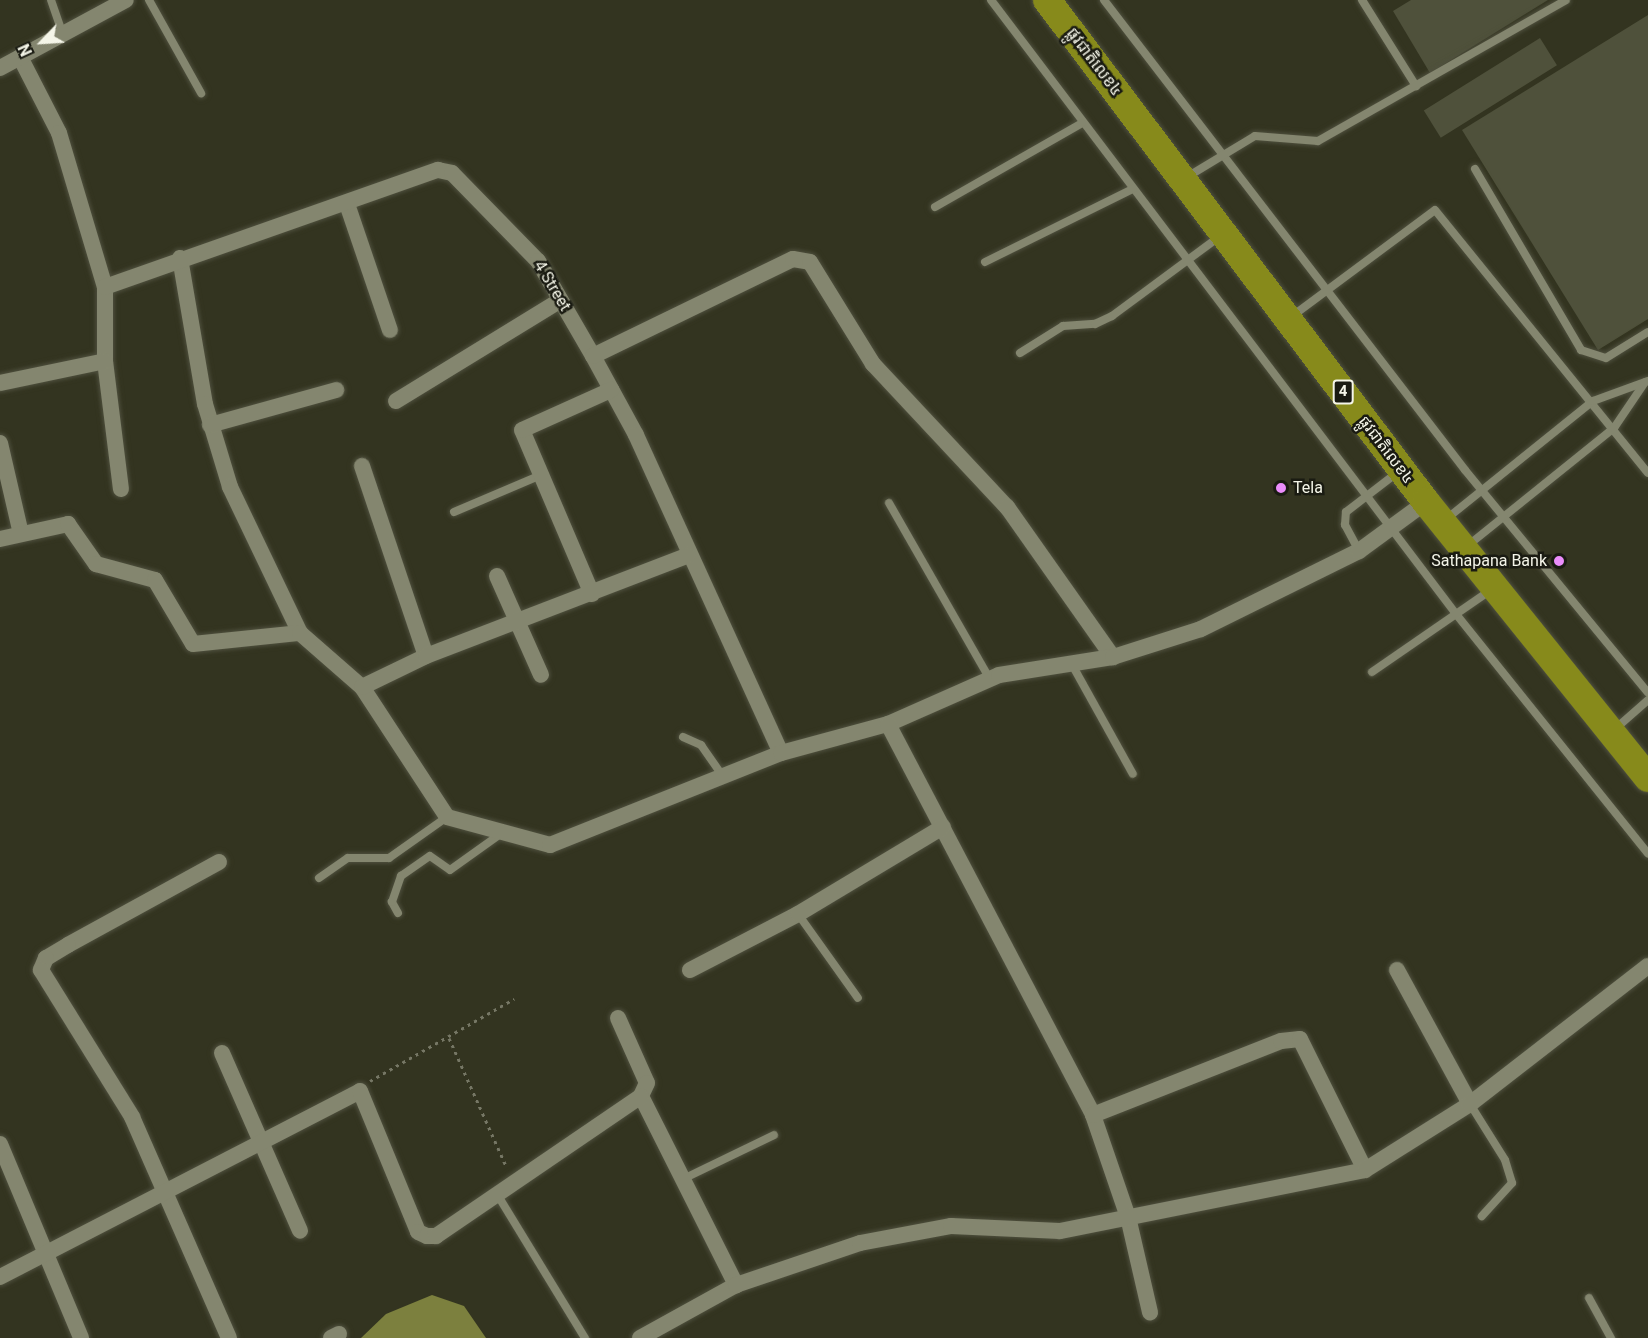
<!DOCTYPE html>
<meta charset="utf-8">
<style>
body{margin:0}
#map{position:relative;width:1648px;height:1338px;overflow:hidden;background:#333420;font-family:Roboto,"Noto Sans Khmer",sans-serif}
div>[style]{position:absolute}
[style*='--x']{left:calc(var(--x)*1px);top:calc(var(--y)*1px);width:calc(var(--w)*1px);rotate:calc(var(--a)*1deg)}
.water>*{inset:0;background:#7c803e}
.building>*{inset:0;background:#4f513b;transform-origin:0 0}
.path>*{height:3px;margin-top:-1.5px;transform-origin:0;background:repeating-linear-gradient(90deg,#767765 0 3px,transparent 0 7.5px)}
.roads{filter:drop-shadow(0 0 2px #4f503e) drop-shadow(0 0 2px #4f503e)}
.service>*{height:8px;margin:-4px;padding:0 4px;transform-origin:4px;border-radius:4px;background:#84866f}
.minor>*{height:16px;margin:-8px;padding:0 8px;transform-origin:8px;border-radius:8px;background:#84866f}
.trunk>*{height:28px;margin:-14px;padding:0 14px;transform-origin:14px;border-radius:14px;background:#878a1b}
.dots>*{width:16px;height:16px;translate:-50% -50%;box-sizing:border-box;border:3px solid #1a1b12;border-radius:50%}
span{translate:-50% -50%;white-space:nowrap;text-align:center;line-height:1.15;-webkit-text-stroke:5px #1a1b12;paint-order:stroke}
.shield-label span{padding:2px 4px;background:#1a1b12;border:2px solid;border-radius:4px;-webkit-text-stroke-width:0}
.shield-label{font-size:15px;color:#f4f5e8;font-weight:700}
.street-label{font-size:16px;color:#f4f5e8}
.poi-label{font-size:16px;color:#f4f5e8}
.left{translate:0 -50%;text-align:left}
.right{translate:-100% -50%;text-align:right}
.north{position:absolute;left:12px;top:12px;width:60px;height:60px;-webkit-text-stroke:4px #1a1b12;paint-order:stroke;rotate:245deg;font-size:16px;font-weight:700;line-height:24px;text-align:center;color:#f4f5e8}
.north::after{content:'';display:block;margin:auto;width:21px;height:27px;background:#f4f5e8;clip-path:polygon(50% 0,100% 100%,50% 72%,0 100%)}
</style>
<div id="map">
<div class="water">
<i style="clip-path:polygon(432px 1295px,464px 1306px,486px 1338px,361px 1338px,386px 1314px)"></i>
</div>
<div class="building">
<i style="clip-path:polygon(1411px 0,1548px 0,1430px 73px,1393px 11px)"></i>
<i style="clip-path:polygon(1648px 15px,1648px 319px,1598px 350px,1462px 130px)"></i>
<i style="left:1540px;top:38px;width:32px;height:137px;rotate:58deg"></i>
</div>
<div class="path">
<i style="--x:449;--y:1038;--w:142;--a:66"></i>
<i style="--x:370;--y:1081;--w:166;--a:-29.7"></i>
</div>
<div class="roads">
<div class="service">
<i style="--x:51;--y:0;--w:36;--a:71"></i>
<i style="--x:149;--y:0;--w:107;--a:60.8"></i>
<i style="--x:991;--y:0;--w:770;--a:52.86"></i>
<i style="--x:1456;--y:614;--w:307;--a:51.3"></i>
<i style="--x:1104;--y:0;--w:593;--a:52.47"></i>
<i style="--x:1465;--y:470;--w:288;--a:50.6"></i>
<i style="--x:1362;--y:0;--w:102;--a:57.9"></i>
<i style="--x:1475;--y:169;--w:210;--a:59.6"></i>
<i style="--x:1581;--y:350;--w:26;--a:18"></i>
<i style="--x:1606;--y:358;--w:49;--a:-31.8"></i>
<i style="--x:1187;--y:177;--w:79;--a:-31.1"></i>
<i style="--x:1255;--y:136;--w:63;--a:4.5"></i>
<i style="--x:1318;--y:141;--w:285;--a:-29.6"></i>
<i style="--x:935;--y:207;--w:169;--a:-29.7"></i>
<i style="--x:985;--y:262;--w:165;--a:-26.3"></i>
<i style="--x:1291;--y:317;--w:179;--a:-36.6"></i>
<i style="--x:1435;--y:210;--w:338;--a:51"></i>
<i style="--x:1020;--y:353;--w:51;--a:-32.1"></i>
<i style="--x:1063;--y:326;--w:32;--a:-4"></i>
<i style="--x:1095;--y:324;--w:19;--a:-25"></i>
<i style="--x:1112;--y:316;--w:134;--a:-36.5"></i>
<i style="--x:889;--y:503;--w:203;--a:60.2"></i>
<i style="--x:454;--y:512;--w:92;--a:-23"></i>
<i style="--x:1445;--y:520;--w:190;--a:-38.8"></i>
<i style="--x:1593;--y:401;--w:59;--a:-20"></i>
<i style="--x:1466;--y:547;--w:190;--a:-38.8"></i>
<i style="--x:1614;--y:428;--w:55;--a:-56"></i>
<i style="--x:1359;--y:551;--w:30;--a:-118"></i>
<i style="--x:1345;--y:525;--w:13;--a:-86"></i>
<i style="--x:1346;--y:512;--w:66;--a:-37.6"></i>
<i style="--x:1070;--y:661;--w:129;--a:60.9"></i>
<i style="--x:1372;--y:672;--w:145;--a:-34.6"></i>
<i style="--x:1615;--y:729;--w:44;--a:-41.3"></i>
<i style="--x:683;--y:737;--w:20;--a:24"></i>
<i style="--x:701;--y:745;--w:40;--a:55.1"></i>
<i style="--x:319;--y:878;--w:35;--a:-35"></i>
<i style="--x:348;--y:858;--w:41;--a:0"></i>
<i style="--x:389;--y:858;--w:71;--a:-35.3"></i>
<i style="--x:398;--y:913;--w:13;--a:-119"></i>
<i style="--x:392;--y:902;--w:28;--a:-71"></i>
<i style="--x:401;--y:876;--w:35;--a:-35"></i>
<i style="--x:430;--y:856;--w:24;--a:35"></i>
<i style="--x:450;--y:870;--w:65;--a:-35.6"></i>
<i style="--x:798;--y:914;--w:103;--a:54.5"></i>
<i style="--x:1470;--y:1104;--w:66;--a:58"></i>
<i style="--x:1505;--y:1160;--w:24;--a:73"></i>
<i style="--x:1512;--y:1183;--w:45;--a:132.3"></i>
<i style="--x:683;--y:1179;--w:101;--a:-25.8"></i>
<i style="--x:497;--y:1194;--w:169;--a:58.6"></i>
<i style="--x:1589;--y:1298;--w:46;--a:61.2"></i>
</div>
<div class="minor">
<i style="--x:20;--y:57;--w:85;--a:62.8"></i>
<i style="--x:59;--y:133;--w:161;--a:73.4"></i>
<i style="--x:105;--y:287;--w:74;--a:90"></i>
<i style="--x:105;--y:361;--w:129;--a:82.9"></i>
<i style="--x:0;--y:68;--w:143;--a:-28.4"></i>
<i style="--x:347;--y:204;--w:133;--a:71.2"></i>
<i style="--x:180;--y:258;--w:148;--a:80.3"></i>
<i style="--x:205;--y:404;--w:87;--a:73.2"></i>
<i style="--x:230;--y:487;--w:162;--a:64.4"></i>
<i style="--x:105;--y:287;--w:353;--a:-19.4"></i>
<i style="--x:438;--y:170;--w:14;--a:12"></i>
<i style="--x:452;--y:173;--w:123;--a:45.7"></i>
<i style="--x:538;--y:261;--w:110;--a:59.9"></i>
<i style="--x:593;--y:356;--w:90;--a:61.4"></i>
<i style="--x:636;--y:435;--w:349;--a:65.5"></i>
<i style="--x:593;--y:356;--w:222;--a:-25.9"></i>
<i style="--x:793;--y:259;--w:17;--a:10"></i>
<i style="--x:810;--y:262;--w:120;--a:58.3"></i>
<i style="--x:873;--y:364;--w:196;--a:46.9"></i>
<i style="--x:1007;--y:507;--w:184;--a:54.8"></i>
<i style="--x:0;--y:383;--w:107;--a:-11.8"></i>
<i style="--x:396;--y:401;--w:193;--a:-31.5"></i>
<i style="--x:210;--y:425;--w:131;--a:-15.5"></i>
<i style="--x:0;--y:443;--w:93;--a:77"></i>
<i style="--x:362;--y:466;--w:200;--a:71.4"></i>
<i style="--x:0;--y:539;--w:70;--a:-12.4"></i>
<i style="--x:68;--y:524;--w:49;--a:55"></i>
<i style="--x:96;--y:564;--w:61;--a:15.2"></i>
<i style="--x:155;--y:580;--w:74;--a:59.3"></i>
<i style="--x:193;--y:644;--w:108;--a:-5.9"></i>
<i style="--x:300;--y:633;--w:82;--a:41.1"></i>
<i style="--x:362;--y:687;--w:155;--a:56.8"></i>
<i style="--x:447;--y:817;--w:107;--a:15.2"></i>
<i style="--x:550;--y:845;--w:249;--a:-21.7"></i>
<i style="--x:781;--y:753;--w:111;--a:-15.2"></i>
<i style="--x:888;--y:724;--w:121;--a:-23.8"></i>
<i style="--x:999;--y:675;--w:115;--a:-9"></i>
<i style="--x:1113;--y:657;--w:92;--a:-17.7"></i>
<i style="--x:1201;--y:629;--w:176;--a:-26.3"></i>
<i style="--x:1359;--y:551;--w:83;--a:-36.2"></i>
<i style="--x:497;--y:576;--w:108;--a:66"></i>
<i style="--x:592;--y:594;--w:178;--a:-113.1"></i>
<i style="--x:522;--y:430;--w:98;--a:-24.2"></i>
<i style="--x:362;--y:687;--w:71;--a:-25.8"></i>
<i style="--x:426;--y:656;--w:280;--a:-21"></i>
<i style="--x:888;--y:724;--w:441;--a:62.3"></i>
<i style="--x:1093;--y:1115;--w:108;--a:71.1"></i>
<i style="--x:1128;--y:1217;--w:98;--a:77"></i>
<i style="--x:219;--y:862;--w:172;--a:151.2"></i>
<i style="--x:68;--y:945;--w:26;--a:149"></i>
<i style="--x:46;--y:958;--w:13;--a:113"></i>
<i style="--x:41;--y:970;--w:173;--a:58.2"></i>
<i style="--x:132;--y:1117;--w:241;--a:66.3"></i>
<i style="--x:690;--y:970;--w:122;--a:-27.4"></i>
<i style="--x:798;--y:914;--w:169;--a:-31"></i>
<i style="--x:1397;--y:970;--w:153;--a:61.4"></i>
<i style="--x:618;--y:1018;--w:71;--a:66"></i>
<i style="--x:647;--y:1083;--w:14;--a:115"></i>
<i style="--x:641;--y:1096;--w:212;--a:63.3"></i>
<i style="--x:222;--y:1053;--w:194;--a:66.3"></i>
<i style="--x:1093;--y:1115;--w:202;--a:-21.5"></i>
<i style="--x:1281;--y:1041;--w:19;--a:-6"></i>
<i style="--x:1300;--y:1039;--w:146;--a:63.6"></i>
<i style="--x:0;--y:1144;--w:210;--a:67.3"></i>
<i style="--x:0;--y:1277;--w:405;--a:-27.3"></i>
<i style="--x:360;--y:1091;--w:152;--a:67.6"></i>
<i style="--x:418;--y:1232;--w:10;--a:24"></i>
<i style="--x:427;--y:1236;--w:9;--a:0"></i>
<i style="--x:436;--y:1236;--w:248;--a:-34.3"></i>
<i style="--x:331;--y:1338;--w:9;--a:-27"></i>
<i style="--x:640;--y:1338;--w:110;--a:-28.9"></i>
<i style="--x:736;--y:1285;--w:131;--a:-18.7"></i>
<i style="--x:860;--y:1243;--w:93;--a:-10.6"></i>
<i style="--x:951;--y:1226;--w:109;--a:2.6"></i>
<i style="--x:1060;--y:1231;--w:311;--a:-11.3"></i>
<i style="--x:1365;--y:1170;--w:124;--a:-32.2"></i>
<i style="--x:1470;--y:1104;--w:225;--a:-37.8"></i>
</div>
<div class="trunk">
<i style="--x:1047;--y:0;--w:629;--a:52.95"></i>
<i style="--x:1426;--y:502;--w:354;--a:51.2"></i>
</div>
</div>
<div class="dots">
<i style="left:1281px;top:488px;background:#eb8dfb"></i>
<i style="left:1559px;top:561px;background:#eb8dfb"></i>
</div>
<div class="shield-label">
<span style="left:1343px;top:392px">4</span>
</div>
<div class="street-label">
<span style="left:1094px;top:62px;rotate:53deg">ផ្លូវជាតិលេខ៤</span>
<span style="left:552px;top:286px;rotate:59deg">4 Street</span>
<span style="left:1386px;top:450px;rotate:53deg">ផ្លូវជាតិលេខ៤</span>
</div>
<div class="poi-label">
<span class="left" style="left:1293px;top:488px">Tela</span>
<span class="right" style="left:1547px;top:561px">Sathapana Bank</span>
</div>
<div class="north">N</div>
</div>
